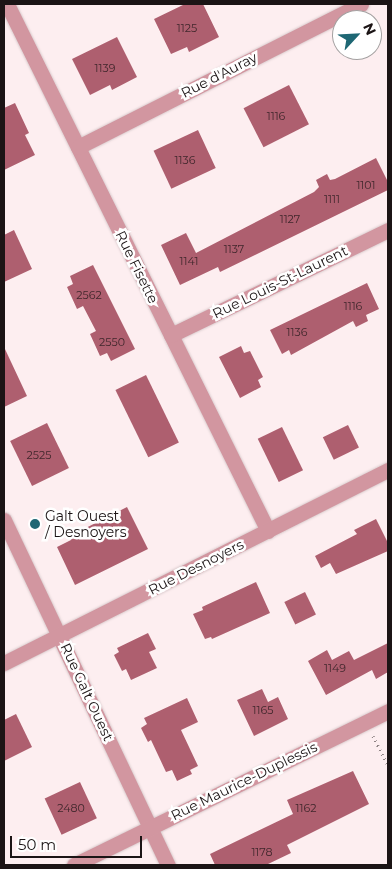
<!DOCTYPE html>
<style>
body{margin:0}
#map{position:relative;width:392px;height:869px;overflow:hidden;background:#fdeef0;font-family:Montserrat,sans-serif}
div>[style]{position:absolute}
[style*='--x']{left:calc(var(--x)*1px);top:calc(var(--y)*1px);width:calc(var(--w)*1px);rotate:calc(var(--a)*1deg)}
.building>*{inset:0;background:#ae5f6f;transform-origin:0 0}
.path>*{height:3px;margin-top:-1.5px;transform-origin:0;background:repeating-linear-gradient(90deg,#8e8384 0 1px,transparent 0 5px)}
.roads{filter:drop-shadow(0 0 1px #d9cbcd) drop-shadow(0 0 1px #d9cbcd)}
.minor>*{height:15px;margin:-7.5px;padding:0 7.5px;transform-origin:7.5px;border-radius:7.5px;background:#d296a0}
.dots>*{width:14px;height:14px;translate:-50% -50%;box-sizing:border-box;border:2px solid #fff;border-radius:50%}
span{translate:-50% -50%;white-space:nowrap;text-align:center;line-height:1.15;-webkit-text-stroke:5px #fff;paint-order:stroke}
.number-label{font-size:11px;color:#40272c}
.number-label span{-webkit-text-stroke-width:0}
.street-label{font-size:14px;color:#1b1415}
.poi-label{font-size:14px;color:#1b1415}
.left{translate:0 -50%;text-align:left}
.frame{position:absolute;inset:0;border:5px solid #1b1415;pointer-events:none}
.north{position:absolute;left:332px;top:10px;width:50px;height:50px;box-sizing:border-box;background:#fff;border:1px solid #a4a1a1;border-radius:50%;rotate:65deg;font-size:14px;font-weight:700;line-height:20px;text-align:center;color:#1b1415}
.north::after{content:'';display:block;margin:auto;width:18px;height:22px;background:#1e6774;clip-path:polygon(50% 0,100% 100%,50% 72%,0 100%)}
.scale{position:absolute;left:10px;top:836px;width:132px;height:22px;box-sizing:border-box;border:2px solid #1b1415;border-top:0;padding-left:6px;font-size:15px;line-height:18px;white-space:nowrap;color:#1b1415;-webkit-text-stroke:4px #fff;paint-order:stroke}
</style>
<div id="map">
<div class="building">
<i style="clip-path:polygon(185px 4px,203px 4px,219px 37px,189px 52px,187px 47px,171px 54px,154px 19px)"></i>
<i style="clip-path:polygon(117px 37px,137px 77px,112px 90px,110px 85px,90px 95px,72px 59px)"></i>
<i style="left:289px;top:85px;width:44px;height:51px;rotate:63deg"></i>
<i style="clip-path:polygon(15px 103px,29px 133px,25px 135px,35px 155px,4px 170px,4px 108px)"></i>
<i style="left:198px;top:130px;width:42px;height:49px;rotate:65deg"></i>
<i style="clip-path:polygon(376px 158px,388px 182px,388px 190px,220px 272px,218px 267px,180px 285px,161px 245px,186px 233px,196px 253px,314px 192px,319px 187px,316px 180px,327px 174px,330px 180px,335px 179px)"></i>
<i style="clip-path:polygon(14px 230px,32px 269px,4px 282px,4px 235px)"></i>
<i style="clip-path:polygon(93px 265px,135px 349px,111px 361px,107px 353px,100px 356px,90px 334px,96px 331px,83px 306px,77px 309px,67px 287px,73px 284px,70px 276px)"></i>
<i style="clip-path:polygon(367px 283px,379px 309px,366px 315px,368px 321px,356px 327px,353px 321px,291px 355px,289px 350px,282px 354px,270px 330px)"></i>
<i style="clip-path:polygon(241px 346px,244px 353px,250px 351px,263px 377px,258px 380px,261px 387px,240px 398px,219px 357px)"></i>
<i style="clip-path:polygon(4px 347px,27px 396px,4px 407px)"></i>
<i style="left:146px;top:375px;width:75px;height:34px;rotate:64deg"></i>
<i style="left:47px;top:423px;width:50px;height:41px;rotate:64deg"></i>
<i style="left:348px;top:425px;width:25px;height:28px;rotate:64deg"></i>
<i style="left:282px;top:427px;width:48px;height:27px;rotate:64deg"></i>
<i style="clip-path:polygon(127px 507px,148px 549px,75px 585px,57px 547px,71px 540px,70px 536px)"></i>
<i style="clip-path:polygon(376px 519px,388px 543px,388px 551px,336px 574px,330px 563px,321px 568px,315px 556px,357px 534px,354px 530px)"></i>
<i style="clip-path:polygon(256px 582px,270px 613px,212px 639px,211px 637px,205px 639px,193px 614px,203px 610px,202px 607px)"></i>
<i style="left:305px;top:592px;width:25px;height:23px;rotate:64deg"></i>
<i style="clip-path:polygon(148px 633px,156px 649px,149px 652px,157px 668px,131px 680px,126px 669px,122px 671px,114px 655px,119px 652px,117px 648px)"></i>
<i style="clip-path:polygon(388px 643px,388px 672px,376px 679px,372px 670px,326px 695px,308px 661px,327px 650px,332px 660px,349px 651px,354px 660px)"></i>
<i style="clip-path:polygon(262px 689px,268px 702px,278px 697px,288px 719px,254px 736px,237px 700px)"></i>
<i style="clip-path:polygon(187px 698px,198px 722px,181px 730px,198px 766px,190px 770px,192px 774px,177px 781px,172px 770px,166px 772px,151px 740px,148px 742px,141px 728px,147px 724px,144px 718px)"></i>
<i style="clip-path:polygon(16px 714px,32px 747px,4px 761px,4px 720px)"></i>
<i style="clip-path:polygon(353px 771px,369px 804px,287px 845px,291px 853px,266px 865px,215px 865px,210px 854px,293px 814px,287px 800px)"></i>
<i style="left:80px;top:782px;width:40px;height:39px;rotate:65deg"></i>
</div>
<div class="path">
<i style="--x:373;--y:736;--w:34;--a:63"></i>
</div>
<div class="roads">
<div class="minor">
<i style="--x:7;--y:4;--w:588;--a:63.65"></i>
<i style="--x:78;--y:147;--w:317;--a:-26.8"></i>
<i style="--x:171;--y:335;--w:241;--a:-25.8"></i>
<i style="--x:4;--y:520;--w:382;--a:64.6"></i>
<i style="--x:4;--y:663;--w:430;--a:-26.7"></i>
<i style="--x:74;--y:865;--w:350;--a:-26.1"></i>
</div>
</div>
<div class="dots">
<i style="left:35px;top:524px;background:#1e6774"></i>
</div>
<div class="number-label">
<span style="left:187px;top:28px">1125</span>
<span style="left:105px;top:68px">1139</span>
<span style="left:276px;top:116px">1116</span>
<span style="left:185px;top:160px">1136</span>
<span style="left:366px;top:185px">1101</span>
<span style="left:332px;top:199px">1111</span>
<span style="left:290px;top:219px">1127</span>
<span style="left:234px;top:249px">1137</span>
<span style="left:189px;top:261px">1141</span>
<span style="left:89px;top:295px">2562</span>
<span style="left:353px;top:306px">1116</span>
<span style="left:297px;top:332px">1136</span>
<span style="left:112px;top:342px">2550</span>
<span style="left:39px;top:455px">2525</span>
<span style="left:335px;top:668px">1149</span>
<span style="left:263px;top:710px">1165</span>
<span style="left:71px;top:808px">2480</span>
<span style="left:306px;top:808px">1162</span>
<span style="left:262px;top:852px">1178</span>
</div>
<div class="street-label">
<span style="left:219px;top:75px;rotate:-27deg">Rue d'Auray</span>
<span style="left:137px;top:267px;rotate:64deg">Rue Fisette</span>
<span style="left:280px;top:282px;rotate:-26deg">Rue Louis-St-Laurent</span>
<span style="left:196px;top:567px;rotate:-27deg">Rue Desnoyers</span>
<span style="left:87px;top:692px;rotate:65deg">Rue Galt Ouest</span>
<span style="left:244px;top:781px;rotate:-26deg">Rue Maurice-Duplessis</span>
</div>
<div class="poi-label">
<span class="left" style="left:45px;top:524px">Galt Ouest<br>/ Desnoyers</span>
</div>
<div class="frame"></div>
<div class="north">N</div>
<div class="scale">50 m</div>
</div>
